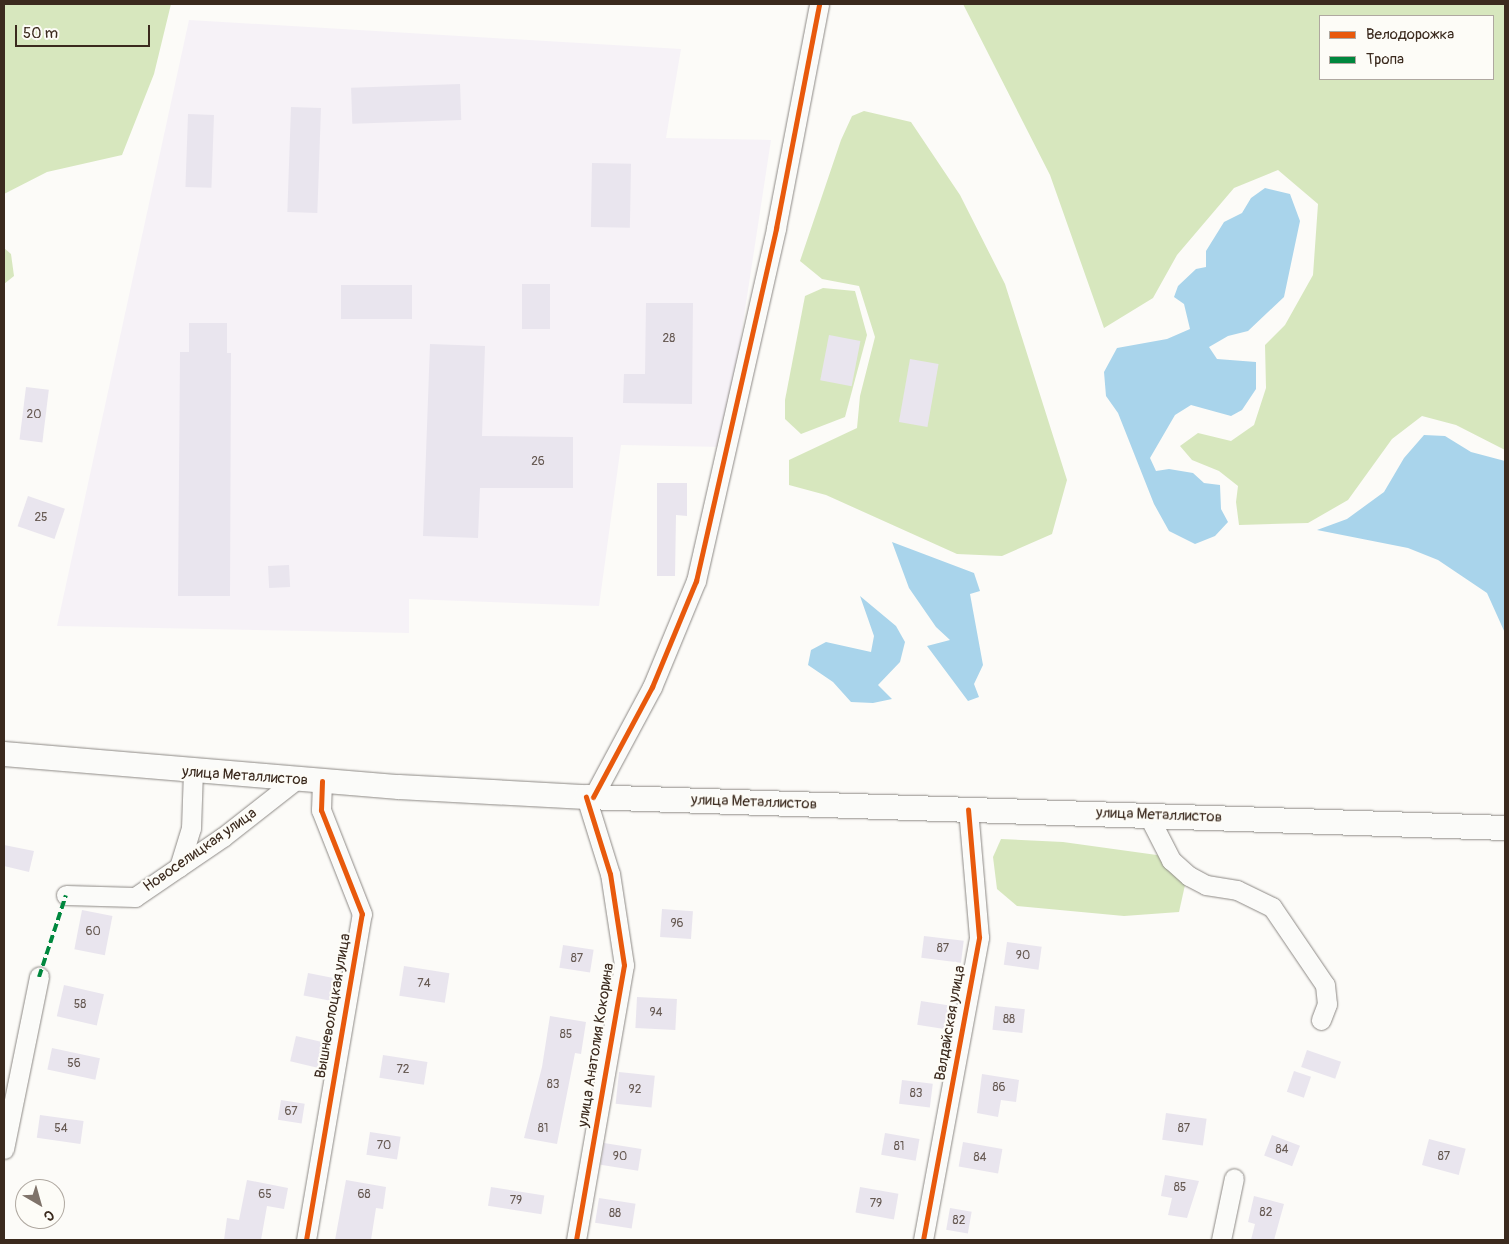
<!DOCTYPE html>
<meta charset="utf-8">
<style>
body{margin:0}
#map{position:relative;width:1509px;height:1244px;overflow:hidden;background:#fcfbf8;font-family:Pangolin,sans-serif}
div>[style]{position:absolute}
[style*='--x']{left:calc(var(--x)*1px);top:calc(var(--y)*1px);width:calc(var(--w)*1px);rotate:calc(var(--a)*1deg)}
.built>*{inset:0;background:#f6f2f7}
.green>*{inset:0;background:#d7e7be}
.water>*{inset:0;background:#a9d4eb}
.building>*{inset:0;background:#e9e5ee;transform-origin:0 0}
.roads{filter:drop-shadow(0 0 1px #8d8985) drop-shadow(0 0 1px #8d8985)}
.minor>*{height:19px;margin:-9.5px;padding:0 9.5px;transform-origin:9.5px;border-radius:9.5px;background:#fbfbf9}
.major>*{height:24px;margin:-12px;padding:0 12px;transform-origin:12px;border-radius:12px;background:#fbfbf9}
.quiet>*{height:4px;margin-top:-2px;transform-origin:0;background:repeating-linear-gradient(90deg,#00873e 0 8px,transparent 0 12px)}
.cycleway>*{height:5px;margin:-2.5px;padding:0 2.5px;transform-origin:2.5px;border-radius:2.5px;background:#e8590c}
span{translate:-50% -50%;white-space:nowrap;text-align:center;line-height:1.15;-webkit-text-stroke:4.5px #fdfcf7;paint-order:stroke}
.number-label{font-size:12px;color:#665952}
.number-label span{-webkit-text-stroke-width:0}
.street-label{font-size:15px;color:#3b2a1e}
.frame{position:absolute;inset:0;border:5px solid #3b2a1e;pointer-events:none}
.legend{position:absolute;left:1319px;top:15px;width:175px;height:65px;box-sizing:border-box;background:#fdfcf7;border:1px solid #afa8a0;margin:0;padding:6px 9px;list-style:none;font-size:15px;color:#3b2a1e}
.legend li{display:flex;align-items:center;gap:10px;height:25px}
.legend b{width:25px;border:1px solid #afa8a0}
.north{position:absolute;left:15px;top:1179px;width:50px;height:50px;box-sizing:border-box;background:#fdfcf7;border:1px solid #afa8a0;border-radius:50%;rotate:142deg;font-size:14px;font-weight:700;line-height:20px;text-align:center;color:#3b2a1e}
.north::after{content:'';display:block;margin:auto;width:18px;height:22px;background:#7f736a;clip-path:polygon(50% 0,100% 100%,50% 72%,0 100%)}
.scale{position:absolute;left:15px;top:25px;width:135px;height:22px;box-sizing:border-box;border:2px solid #3b2a1e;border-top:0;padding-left:6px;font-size:15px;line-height:18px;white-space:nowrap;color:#3b2a1e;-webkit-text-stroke:4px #fdfcf7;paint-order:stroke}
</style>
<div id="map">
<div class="built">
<i style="clip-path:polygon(189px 20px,681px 49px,666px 138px,771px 140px,724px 447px,621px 445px,599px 606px,409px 599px,409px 633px,57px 626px)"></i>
</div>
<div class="green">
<i style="clip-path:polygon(4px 4px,171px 4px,154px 74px,122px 155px,47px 172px,4px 194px)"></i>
<i style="clip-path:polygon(evenodd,963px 4px,1505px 4px,1505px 450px,1456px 425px,1422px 416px,1392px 439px,1348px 500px,1308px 523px,1239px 525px,1236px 502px,1238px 486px,1219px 471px,1192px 460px,1180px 446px,1198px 433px,1231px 441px,1254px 425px,1266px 388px,1265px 345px,1285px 325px,1313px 275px,1318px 204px,1278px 170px,1234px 188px,1177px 255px,1153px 298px,1104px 328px,1050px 175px,963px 4px,1493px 16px,1493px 79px,1320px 79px,1320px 16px,1493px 16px)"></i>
<i style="clip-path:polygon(864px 111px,911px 122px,960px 195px,1005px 284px,1067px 480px,1052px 534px,1002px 556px,957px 554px,826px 495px,789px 485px,789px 460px,857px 428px,860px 396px,875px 337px,859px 286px,822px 279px,800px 261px,841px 140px,852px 116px)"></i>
<i style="clip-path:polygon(4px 248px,11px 254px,14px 276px,4px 284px)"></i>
<i style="clip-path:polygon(823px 288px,855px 291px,867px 335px,845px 417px,801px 434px,785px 419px,785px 400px,805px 296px)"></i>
<i style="clip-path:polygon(1001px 839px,1063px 842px,1164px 856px,1185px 885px,1179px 912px,1124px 916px,1017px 906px,997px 889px,993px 857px)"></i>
</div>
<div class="water">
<i style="clip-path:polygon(1265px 188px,1290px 194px,1300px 221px,1284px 297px,1248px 331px,1228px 336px,1209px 347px,1217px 359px,1256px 362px,1256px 389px,1242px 410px,1231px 416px,1191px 405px,1175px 415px,1150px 458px,1156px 471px,1169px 469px,1193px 473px,1204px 483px,1220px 485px,1221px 509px,1228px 522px,1215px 536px,1195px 544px,1169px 531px,1154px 504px,1118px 413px,1106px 396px,1104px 372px,1117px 348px,1167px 339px,1190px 329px,1184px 304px,1174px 297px,1178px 286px,1196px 269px,1206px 267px,1206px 251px,1224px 222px,1242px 213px,1251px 198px)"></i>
<i style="clip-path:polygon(1424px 435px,1445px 436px,1471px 452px,1505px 461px,1505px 633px,1487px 593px,1438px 560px,1408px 548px,1317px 530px,1347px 519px,1384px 492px,1404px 458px)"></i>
<i style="clip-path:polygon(892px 542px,974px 573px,980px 591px,970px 594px,983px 665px,974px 684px,979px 697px,968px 701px,927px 646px,950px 640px,936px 627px,909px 588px)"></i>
<i style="clip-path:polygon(860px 596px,896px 626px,905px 642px,900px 662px,878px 685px,892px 699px,873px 703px,851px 702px,833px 682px,808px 665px,811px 650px,826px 642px,871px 652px,874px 636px)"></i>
</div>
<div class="building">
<i style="left:460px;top:84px;width:36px;height:109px;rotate:88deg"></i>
<i style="left:291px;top:107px;width:30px;height:105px;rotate:2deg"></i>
<i style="left:188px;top:114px;width:26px;height:73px;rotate:2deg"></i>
<i style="left:592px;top:163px;width:39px;height:64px;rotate:1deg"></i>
<i style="left:522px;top:284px;width:28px;height:45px"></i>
<i style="left:341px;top:285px;width:71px;height:34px"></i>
<i style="clip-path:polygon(646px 303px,693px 303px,692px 404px,623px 403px,624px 374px,645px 374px)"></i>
<i style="clip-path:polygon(189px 323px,227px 323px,227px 353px,231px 353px,230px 596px,178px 596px,180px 352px,189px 352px)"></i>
<i style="left:829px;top:335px;width:32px;height:46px;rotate:11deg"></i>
<i style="clip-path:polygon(430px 344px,485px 346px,482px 436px,573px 437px,573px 488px,480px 488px,478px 538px,423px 536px)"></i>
<i style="left:910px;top:359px;width:29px;height:64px;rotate:10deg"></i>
<i style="left:26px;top:387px;width:23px;height:53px;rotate:7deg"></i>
<i style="clip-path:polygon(657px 483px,687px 483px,687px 516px,676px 515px,675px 576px,657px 576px)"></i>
<i style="left:28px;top:496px;width:39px;height:32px;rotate:19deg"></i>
<i style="left:289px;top:565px;width:22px;height:21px;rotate:87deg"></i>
<i style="clip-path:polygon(4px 845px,34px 851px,29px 872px,4px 866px)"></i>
<i style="left:662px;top:909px;width:31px;height:28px;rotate:4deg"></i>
<i style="left:82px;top:910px;width:31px;height:40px;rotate:11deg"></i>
<i style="left:924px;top:936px;width:40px;height:22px;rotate:7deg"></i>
<i style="left:1007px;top:942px;width:35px;height:23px;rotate:8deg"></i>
<i style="left:563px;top:945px;width:31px;height:23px;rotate:9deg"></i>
<i style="left:404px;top:966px;width:46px;height:30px;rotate:9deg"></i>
<i style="left:308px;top:973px;width:31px;height:23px;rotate:11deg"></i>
<i style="left:64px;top:985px;width:41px;height:32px;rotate:13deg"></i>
<i style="left:637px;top:997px;width:40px;height:31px;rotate:3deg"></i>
<i style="left:921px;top:1001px;width:32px;height:24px;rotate:9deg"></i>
<i style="left:995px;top:1006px;width:30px;height:24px;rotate:6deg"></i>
<i style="clip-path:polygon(550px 1016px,586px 1022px,581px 1054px,575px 1053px,557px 1144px,524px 1138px,542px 1067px)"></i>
<i style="left:296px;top:1036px;width:28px;height:26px;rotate:13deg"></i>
<i style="left:52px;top:1048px;width:49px;height:22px;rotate:12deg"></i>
<i style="left:1307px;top:1050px;width:36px;height:18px;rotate:19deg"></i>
<i style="left:383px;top:1055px;width:45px;height:23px;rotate:9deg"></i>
<i style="left:1294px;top:1071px;width:18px;height:22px;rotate:19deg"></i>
<i style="left:619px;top:1072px;width:36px;height:32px;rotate:6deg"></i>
<i style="clip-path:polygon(982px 1074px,1019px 1080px,1016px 1102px,1001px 1100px,998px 1117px,977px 1113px)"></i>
<i style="left:902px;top:1080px;width:31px;height:24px;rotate:7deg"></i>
<i style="left:281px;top:1100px;width:24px;height:20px;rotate:9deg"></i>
<i style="left:1166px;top:1113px;width:41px;height:27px;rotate:8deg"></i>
<i style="left:40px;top:1115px;width:44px;height:23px;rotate:8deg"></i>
<i style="left:370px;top:1132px;width:31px;height:23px;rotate:9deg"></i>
<i style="left:885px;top:1133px;width:35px;height:22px;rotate:10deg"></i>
<i style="left:1272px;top:1135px;width:30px;height:22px;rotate:21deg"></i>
<i style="left:1429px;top:1139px;width:38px;height:27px;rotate:15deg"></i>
<i style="left:963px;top:1142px;width:40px;height:25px;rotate:10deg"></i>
<i style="left:604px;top:1143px;width:38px;height:22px;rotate:9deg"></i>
<i style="clip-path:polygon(1165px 1175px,1199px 1181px,1187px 1218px,1168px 1215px,1172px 1198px,1161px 1196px)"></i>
<i style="clip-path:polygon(247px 1180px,288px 1188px,284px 1209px,267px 1206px,261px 1240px,224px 1240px,227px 1218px,239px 1220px)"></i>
<i style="clip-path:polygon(346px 1180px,386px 1187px,383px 1209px,376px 1208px,371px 1240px,335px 1240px)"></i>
<i style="left:491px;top:1187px;width:54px;height:19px;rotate:9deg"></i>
<i style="left:860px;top:1187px;width:39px;height:26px;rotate:10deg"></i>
<i style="clip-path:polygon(1254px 1196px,1284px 1204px,1274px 1240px,1251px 1240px,1255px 1224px,1248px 1222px)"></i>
<i style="left:599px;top:1198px;width:37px;height:25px;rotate:9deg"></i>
<i style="left:950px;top:1208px;width:22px;height:22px;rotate:10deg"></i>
</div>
<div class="roads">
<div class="minor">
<i style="--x:593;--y:797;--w:125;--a:-61.8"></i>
<i style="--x:652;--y:687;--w:115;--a:-67.5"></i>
<i style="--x:696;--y:581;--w:362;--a:-77.2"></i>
<i style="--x:776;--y:228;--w:228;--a:-79.1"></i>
<i style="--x:1148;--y:815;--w:51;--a:62.9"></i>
<i style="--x:1171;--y:860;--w:24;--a:42"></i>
<i style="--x:1189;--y:876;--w:19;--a:28"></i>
<i style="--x:1206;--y:885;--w:31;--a:9"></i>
<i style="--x:1237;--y:890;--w:39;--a:26"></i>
<i style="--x:1272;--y:907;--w:94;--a:55.8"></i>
<i style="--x:1325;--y:985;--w:19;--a:84"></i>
<i style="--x:1327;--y:1004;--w:17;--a:111"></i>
<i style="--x:179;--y:867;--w:41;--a:-72.9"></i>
<i style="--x:191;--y:828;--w:56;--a:-88"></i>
<i style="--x:66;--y:895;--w:69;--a:1.7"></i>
<i style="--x:135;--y:897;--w:107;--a:-34.3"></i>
<i style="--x:223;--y:837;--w:94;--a:-38.1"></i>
<i style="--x:4;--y:1149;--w:176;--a:-78.5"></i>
<i style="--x:306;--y:1240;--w:331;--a:-80.3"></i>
<i style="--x:362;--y:914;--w:112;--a:-111.5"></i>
<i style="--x:321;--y:810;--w:29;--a:-88"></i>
<i style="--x:576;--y:1240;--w:279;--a:-80.1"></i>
<i style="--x:624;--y:965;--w:92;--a:-98.7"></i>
<i style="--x:610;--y:874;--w:81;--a:-107.3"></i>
<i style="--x:923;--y:1240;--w:308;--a:-79.5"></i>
<i style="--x:979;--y:937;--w:128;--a:-94.9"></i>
<i style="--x:1221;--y:1240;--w:63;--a:-78.2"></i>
</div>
<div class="major">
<i style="--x:4;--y:754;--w:396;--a:4.8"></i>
<i style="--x:399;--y:787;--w:187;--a:3.1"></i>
<i style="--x:586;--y:797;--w:920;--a:1.93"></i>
</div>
</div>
<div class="quiet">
<i style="--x:39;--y:977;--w:86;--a:-71.8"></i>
</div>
<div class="cycleway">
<i style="--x:593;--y:797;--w:125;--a:-61.8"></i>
<i style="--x:652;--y:687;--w:115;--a:-67.5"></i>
<i style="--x:696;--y:581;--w:362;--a:-77.2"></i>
<i style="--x:776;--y:228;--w:228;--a:-79.1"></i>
<i style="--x:306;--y:1240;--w:331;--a:-80.3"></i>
<i style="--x:362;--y:914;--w:112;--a:-111.5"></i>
<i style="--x:321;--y:810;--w:29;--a:-88"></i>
<i style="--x:576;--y:1240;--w:279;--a:-80.1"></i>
<i style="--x:624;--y:965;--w:92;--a:-98.7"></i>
<i style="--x:610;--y:874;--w:81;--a:-107.3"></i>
<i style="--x:923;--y:1240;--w:308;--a:-79.5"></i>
<i style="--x:979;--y:937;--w:128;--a:-94.9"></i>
</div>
<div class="number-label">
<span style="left:669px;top:339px">28</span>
<span style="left:34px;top:415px">20</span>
<span style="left:538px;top:462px">26</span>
<span style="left:41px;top:518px">25</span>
<span style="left:677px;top:924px">96</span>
<span style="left:93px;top:932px">60</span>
<span style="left:943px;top:949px">87</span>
<span style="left:1023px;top:956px">90</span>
<span style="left:577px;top:959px">87</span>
<span style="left:424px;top:984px">74</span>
<span style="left:80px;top:1005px">58</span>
<span style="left:656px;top:1013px">94</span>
<span style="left:1009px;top:1020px">88</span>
<span style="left:566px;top:1035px">85</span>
<span style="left:74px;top:1064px">56</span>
<span style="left:403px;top:1070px">72</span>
<span style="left:553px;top:1085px">83</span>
<span style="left:999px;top:1088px">86</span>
<span style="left:635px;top:1090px">92</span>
<span style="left:916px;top:1094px">83</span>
<span style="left:291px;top:1112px">67</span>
<span style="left:61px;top:1129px">54</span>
<span style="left:543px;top:1129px">81</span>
<span style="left:1184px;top:1129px">87</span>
<span style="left:384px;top:1146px">70</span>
<span style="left:899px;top:1147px">81</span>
<span style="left:1282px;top:1150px">84</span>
<span style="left:620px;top:1157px">90</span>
<span style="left:1444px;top:1157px">87</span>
<span style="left:980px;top:1158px">84</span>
<span style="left:1180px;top:1188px">85</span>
<span style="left:265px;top:1195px">65</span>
<span style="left:364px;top:1195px">68</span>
<span style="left:516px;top:1201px">79</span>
<span style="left:876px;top:1204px">79</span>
<span style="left:1266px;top:1213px">82</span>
<span style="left:615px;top:1214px">88</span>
<span style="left:959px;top:1221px">82</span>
</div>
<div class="street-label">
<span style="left:245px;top:776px;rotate:4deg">улица Металлистов</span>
<span style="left:754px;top:802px;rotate:2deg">улица Металлистов</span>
<span style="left:1159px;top:815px;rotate:2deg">улица Металлистов</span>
<span style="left:200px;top:850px;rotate:-35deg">Новоселицкая улица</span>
<span style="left:333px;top:1006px;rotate:-80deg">Вышневолоцкая улица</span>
<span style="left:950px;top:1023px;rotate:-80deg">Валдайская улица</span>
<span style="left:596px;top:1045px;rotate:-81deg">улица Анатолия Кокорина</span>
</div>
<div class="frame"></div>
<ul class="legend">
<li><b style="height:6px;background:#e8590c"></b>Велодорожка</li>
<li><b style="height:6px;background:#00873e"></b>Тропа</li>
</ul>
<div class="north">С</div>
<div class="scale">50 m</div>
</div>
